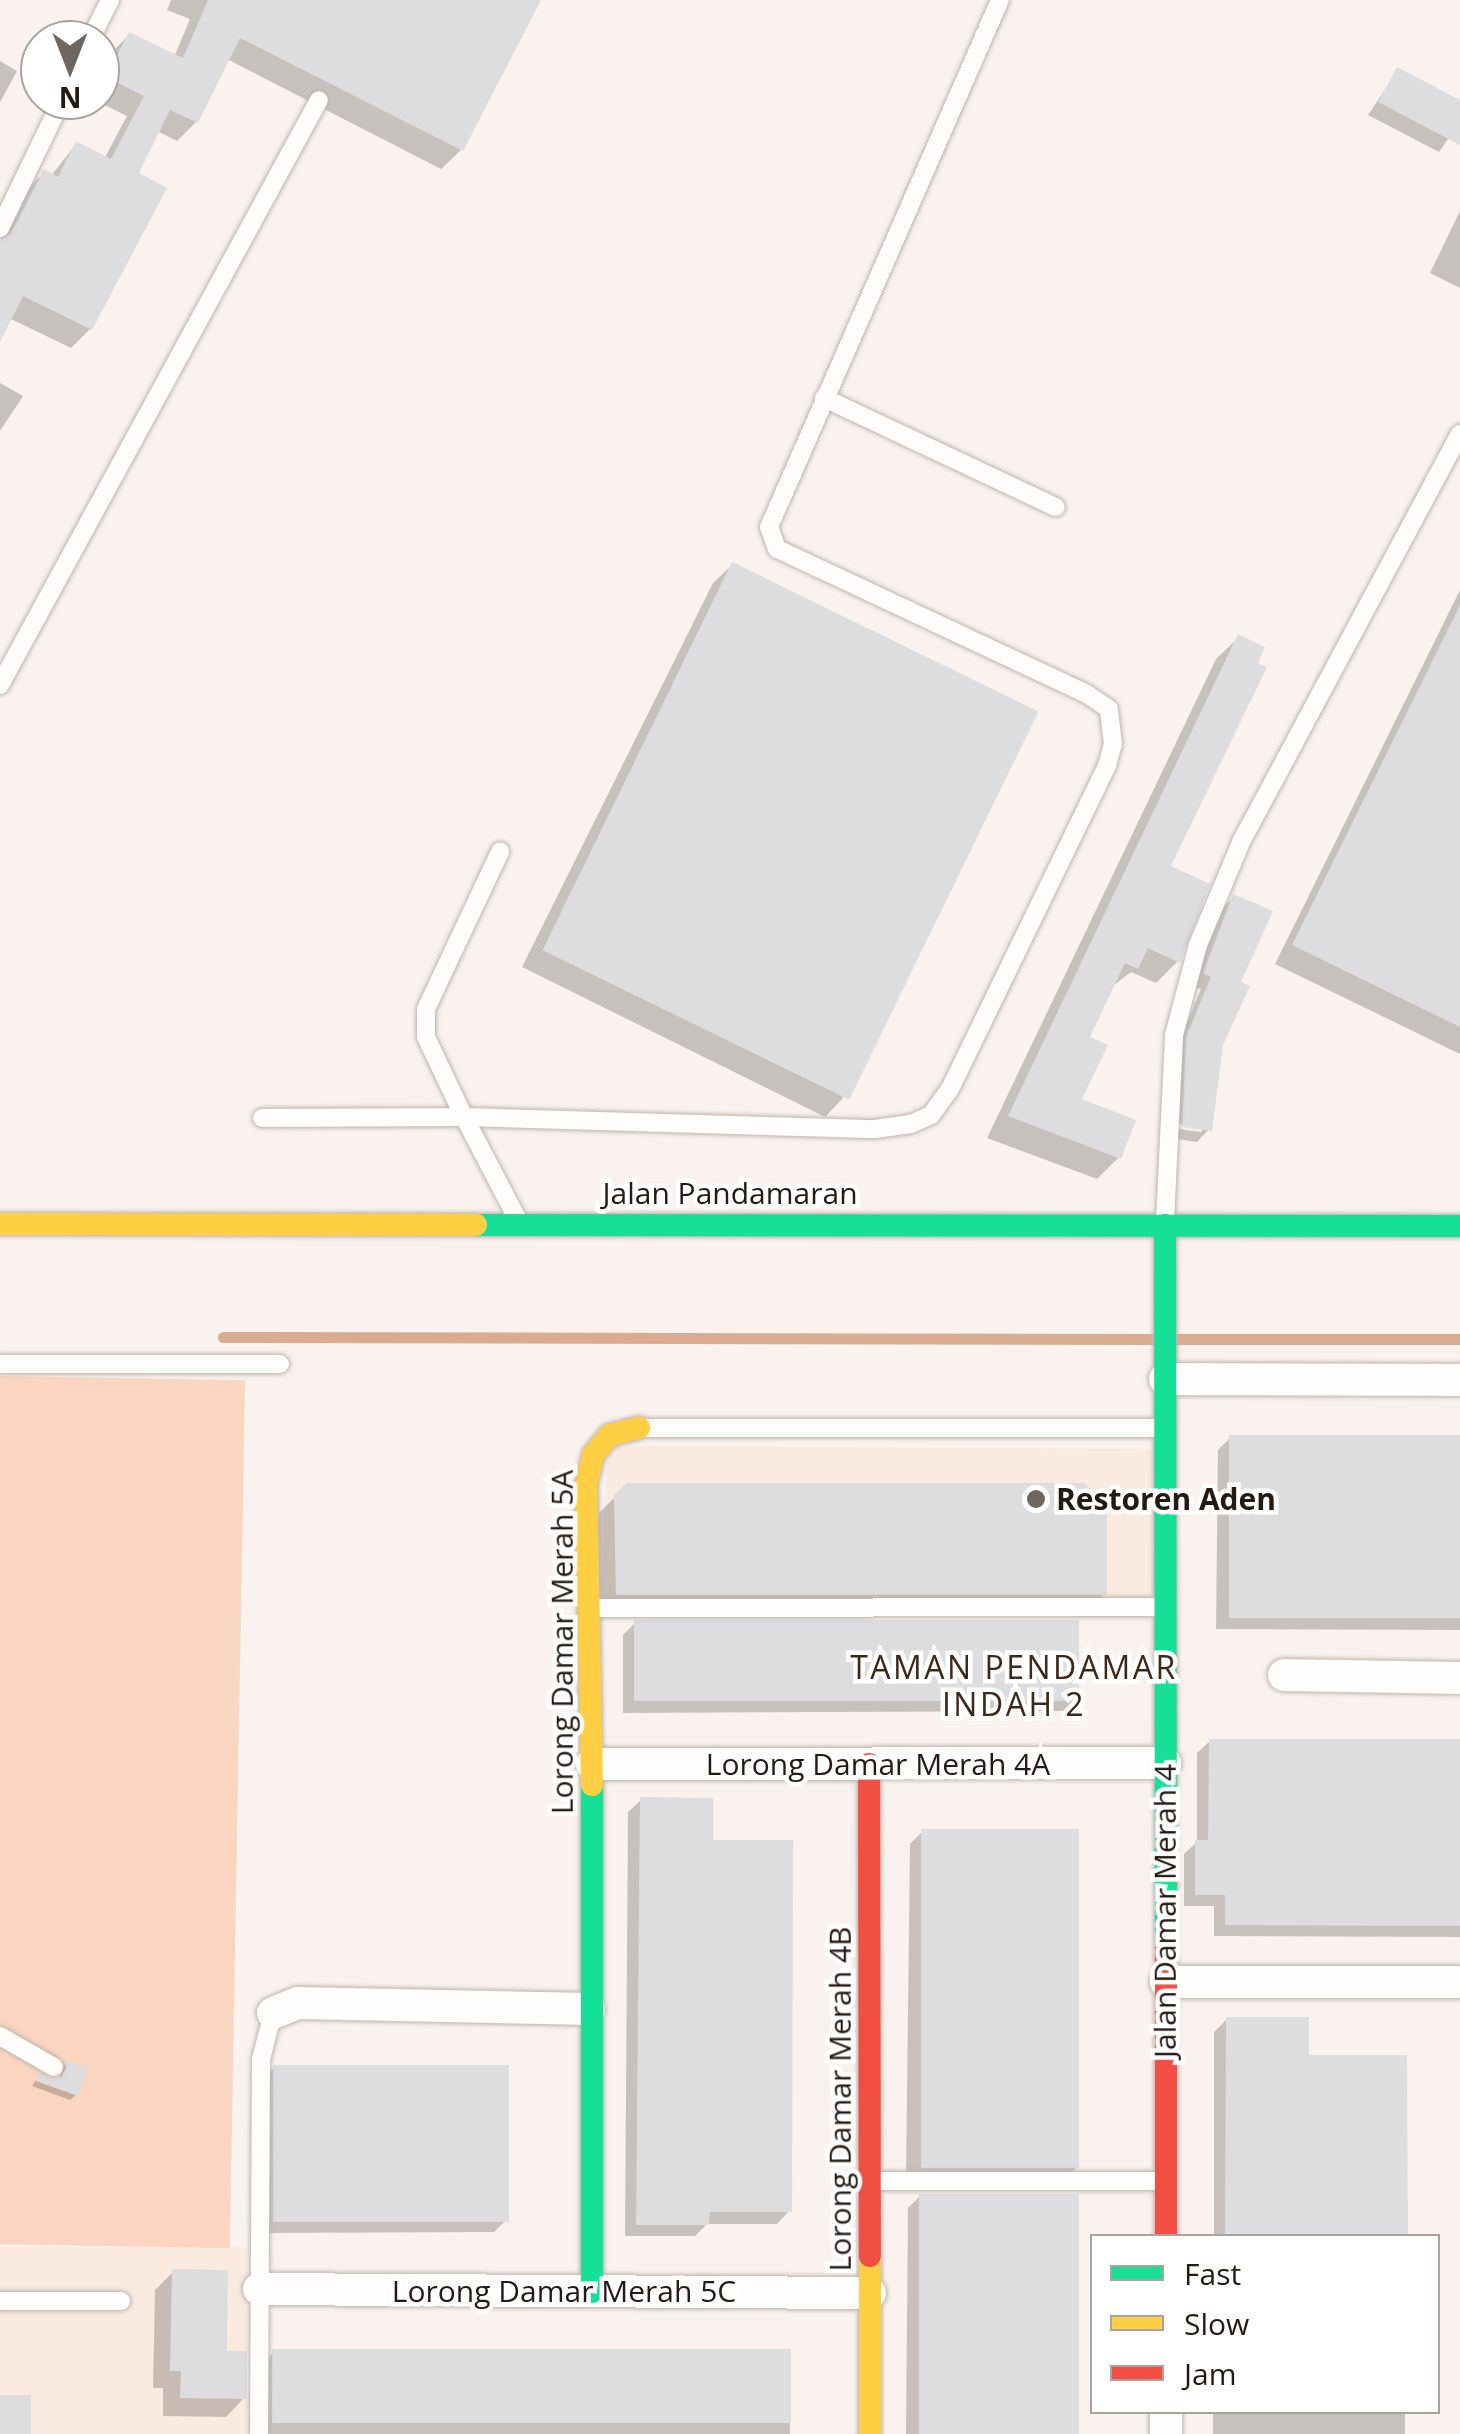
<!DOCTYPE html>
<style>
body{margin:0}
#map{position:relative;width:1460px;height:2434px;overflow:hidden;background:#f9f2ee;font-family:"Open Sans",sans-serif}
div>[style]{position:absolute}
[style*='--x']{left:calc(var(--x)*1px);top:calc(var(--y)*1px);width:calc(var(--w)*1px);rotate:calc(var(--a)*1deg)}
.built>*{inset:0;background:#faeae0;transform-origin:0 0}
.green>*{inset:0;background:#fad6c0;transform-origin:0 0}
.shadow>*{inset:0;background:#0003;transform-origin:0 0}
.stream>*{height:11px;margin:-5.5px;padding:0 5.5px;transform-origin:5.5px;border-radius:5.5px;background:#daac8f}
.building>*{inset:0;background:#dddddf;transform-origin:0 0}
.roads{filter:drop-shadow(0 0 2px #bdb4af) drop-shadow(0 0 2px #bdb4af)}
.lane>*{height:18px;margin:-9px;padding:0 9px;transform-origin:9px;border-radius:9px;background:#fefdfc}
.street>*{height:32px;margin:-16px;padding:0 16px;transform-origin:16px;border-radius:16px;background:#fefdfc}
.fast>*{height:22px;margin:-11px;padding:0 11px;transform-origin:11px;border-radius:11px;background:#16e098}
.slow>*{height:22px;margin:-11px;padding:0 11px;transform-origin:11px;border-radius:11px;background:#ffcf43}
.jam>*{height:22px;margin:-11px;padding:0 11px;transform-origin:11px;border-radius:11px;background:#f24e42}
.dots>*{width:28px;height:28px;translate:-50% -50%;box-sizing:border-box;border:5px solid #fff;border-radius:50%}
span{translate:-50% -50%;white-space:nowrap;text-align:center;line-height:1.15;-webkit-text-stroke:9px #fff;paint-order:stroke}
.street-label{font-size:30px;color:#251a13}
.poi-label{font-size:30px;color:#251a13;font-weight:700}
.left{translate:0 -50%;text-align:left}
.neighbourhood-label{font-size:32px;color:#3f2718;letter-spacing:2.5px}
.legend{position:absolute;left:1090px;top:2234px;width:350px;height:180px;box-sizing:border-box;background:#fff;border:2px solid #a8a3a1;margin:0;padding:12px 18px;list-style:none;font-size:30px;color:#251a13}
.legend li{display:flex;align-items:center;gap:20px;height:50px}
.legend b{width:50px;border:2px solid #a8a3a1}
.north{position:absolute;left:20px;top:20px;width:100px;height:100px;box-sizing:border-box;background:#fff;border:2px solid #a8a3a1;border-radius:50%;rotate:180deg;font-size:28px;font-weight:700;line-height:40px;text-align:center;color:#251a13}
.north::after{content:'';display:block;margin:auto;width:35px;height:45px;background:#6f6660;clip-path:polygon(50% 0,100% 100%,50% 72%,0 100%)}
</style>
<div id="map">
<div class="built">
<i style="clip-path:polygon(618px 1446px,1152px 1449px,1155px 1598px,601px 1598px,607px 1460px)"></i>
<i style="left:247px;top:2247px;width:187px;height:247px;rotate:90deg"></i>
</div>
<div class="green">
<i style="left:0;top:1376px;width:245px;height:868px;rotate:1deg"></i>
</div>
<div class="shadow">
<i style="clip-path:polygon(171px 0,538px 0,461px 150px,441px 169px,227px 59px,196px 122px,177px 141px,157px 131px,136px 175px,90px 329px,71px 348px,9px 318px,0 331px,0 241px,25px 192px,44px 172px,51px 176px,76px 144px,104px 159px,127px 116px,94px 100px,100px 100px,100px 74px,110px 54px,129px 35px,174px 57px,190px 19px,167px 10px)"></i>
<i style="clip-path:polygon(0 61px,17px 71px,0 102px)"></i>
<i style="clip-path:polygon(1398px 70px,1460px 103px,1460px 122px,1439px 152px,1368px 115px)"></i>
<i style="clip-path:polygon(1460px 211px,1460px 288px,1430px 273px)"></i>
<i style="clip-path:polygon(0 383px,23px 396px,0 431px)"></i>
<i style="clip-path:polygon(732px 565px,843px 1098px,825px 1117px,522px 967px,713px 583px)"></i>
<i style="clip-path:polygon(1460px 590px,1460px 1054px,1275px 964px)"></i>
<i style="clip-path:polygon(1239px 637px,1168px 868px,1178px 961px,1156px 983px,1131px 972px,1110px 988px,1086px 1039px,1079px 1101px,1119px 1157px,1097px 1179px,987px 1138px,1216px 659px)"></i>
<i style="clip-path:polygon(1234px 897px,1238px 983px,1221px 1044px,1209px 1129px,1197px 1142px,1171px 1138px,1171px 1128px,1202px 1132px,1202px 1127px,1172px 1123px,1175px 1051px,1201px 989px,1193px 986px,1221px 909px)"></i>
<i style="clip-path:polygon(1230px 1438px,1460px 1438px,1460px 1630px,1216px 1629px,1218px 1450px)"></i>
<i style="clip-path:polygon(615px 1497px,1104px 1594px,1087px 1611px,599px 1612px,597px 1515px)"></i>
<i style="clip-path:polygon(635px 1623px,1077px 1699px,1065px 1711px,623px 1713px,623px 1635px)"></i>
<i style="clip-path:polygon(1210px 1741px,1460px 1741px,1460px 1937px,1214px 1936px,1214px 1906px,1184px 1906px,1184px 1854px,1197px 1842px,1197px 1753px)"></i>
<i style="clip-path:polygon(641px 1800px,710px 1842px,789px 2211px,777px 2224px,707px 2224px,695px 2236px,625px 2236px,628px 1812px)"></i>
<i style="clip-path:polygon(922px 1832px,1077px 2167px,1065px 2180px,906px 2180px,910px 1844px)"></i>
<i style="clip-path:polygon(1227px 2019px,1307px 2058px,1405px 2057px,1405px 2236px,1214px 2236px,1214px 2032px)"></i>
<i style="clip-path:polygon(65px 2063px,76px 2095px,70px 2100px,32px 2086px,39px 2076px,59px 2080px)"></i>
<i style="clip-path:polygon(274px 2068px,506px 2220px,494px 2232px,261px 2233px,262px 2080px)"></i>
<i style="clip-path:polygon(920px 2196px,1077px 2434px,906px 2434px,908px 2208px)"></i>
<i style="clip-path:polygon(173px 2272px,224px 2353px,244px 2398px,226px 2417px,163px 2416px,163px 2388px,153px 2388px,155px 2290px)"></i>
<i style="clip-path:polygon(788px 2351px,790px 2434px,260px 2434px,261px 2366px,273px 2353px)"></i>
<i style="left:1213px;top:2412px;width:192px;height:22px"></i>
</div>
<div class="stream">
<i style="--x:223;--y:1337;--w:931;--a:0.12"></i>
<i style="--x:1177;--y:1339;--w:283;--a:0"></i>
</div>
<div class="building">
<i style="clip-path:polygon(208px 0,541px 0,463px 151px,240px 38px,198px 123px,170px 110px,139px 173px,167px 188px,92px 330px,23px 296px,0 342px,0 240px,11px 233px,44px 169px,58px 177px,76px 141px,111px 159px,144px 96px,106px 77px,129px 32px,183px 58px)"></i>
<i style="clip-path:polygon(1397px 67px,1460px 100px,1460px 145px,1378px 102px)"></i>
<i style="left:732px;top:562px;width:341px;height:432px;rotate:26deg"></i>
<i style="clip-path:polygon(1460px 605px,1460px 1027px,1292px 945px)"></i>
<i style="clip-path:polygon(1238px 634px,1265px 647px,1258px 663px,1267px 667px,1171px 866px,1210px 884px,1180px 963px,1148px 948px,1138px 969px,1125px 963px,1090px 1037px,1108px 1045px,1082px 1099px,1136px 1120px,1121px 1159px,1008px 1116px)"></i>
<i style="clip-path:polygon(1233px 894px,1273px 911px,1241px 982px,1250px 986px,1223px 1045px,1212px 1131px,1182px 1127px,1186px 1037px,1211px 977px,1203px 973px)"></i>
<i style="left:1229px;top:1435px;width:231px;height:183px"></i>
<i style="clip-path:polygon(627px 1483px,1084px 1483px,1107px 1505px,1107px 1595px,616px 1595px,614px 1495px)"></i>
<i style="left:634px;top:1620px;width:445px;height:81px"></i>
<i style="clip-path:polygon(1209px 1739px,1460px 1739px,1460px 1926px,1225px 1925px,1225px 1895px,1195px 1895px,1195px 1840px,1208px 1840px)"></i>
<i style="clip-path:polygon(640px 1797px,713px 1798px,713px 1840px,793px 1840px,792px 2212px,710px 2212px,709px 2225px,636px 2225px)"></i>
<i style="left:921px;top:1829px;width:158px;height:339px"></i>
<i style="clip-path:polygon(1226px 2017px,1309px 2017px,1309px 2055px,1407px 2055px,1408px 2236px,1225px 2236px)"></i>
<i style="clip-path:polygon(64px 2060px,88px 2068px,78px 2096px,36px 2081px,39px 2073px,53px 2079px,61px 2077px,66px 2068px)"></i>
<i style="left:273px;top:2065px;width:236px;height:157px"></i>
<i style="left:919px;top:2194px;width:160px;height:240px"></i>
<i style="clip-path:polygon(172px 2269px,228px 2270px,227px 2351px,247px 2351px,247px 2399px,180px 2398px,181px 2371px,170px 2371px)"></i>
<i style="left:791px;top:2349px;width:74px;height:519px;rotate:90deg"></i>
<i style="left:0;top:2395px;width:31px;height:39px"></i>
</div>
<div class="roads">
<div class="lane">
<i style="--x:90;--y:40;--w:45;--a:-63.4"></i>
<i style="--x:0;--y:228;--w:142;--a:-64.2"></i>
<i style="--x:824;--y:398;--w:256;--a:25.2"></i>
<i style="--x:0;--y:685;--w:666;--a:-61.4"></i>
<i style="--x:262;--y:1118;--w:202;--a:-0.3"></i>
<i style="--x:464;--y:1117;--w:89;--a:-115.4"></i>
<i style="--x:426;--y:1037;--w:28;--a:-90"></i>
<i style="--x:426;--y:1009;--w:174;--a:-64.8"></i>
<i style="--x:1165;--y:1221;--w:186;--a:-87.2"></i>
<i style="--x:1174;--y:1035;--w:93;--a:-75.1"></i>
<i style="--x:1198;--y:945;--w:112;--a:-67.3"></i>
<i style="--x:1241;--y:842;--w:463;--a:-61.8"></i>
<i style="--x:519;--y:1222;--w:119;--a:-117.6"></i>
<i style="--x:464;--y:1117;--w:411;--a:1.7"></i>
<i style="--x:875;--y:1129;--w:36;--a:-8"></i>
<i style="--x:911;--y:1124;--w:22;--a:-24"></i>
<i style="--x:931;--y:1115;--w:32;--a:-54"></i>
<i style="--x:950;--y:1089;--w:359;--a:-64.1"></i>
<i style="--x:1107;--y:766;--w:23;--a:-75"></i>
<i style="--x:1113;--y:744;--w:35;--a:-97"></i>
<i style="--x:1109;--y:709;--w:27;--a:-146"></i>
<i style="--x:1087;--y:694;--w:342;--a:-154.9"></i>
<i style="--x:777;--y:549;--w:23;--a:-110"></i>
<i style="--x:769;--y:527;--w:575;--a:-66.33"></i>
<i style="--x:0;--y:1364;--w:280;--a:0"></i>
<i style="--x:641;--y:1428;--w:524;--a:0"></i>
<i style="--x:591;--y:1608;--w:574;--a:-0.1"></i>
<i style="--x:0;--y:2036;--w:62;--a:29.9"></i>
<i style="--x:871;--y:2181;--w:294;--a:0"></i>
<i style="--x:0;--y:2301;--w:121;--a:0"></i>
<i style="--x:259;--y:2434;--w:375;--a:-89.7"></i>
<i style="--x:261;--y:2059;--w:48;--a:-75.4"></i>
</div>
<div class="street">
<i style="--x:1165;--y:1379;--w:295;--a:0.2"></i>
<i style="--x:1284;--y:1675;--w:176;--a:1"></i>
<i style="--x:592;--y:1764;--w:573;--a:-0.1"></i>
<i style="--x:1166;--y:1982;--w:294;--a:0"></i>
<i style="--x:273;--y:2013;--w:27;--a:-22"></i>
<i style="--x:298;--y:2003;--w:291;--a:1.2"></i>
<i style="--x:259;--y:2289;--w:611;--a:0.38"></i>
<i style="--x:1166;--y:2412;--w:22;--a:90"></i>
</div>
<div class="fast">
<i style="--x:476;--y:1225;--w:984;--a:0.06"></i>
<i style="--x:1165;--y:1225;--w:724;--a:89.92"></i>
<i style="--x:592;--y:1785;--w:507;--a:90"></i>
</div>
<div class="slow">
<i style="--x:0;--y:1224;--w:476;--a:0.1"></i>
<i style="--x:592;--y:1785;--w:299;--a:-91.1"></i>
<i style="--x:586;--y:1486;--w:32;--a:-77"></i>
<i style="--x:593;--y:1455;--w:26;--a:-50"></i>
<i style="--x:610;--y:1435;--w:30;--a:-14"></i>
<i style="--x:870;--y:2256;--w:178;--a:90"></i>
</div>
<div class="jam">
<i style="--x:869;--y:1764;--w:492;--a:89.9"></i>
<i style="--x:1166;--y:1949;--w:287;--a:90"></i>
</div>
</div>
<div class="dots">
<i style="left:1036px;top:1499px;background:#6f6660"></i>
</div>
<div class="street-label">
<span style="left:730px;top:1193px">Jalan Pandamaran</span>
<span style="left:562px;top:1642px;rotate:-90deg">Lorong Damar Merah 5A</span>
<span style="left:878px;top:1764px">Lorong Damar Merah 4A</span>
<span style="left:1165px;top:1911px;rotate:-90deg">Jalan Damar Merah 4</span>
<span style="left:840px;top:2099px;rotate:-90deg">Lorong Damar Merah 4B</span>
<span style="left:564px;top:2291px">Lorong Damar Merah 5C</span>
</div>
<div class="poi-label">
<span class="left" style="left:1056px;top:1499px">Restoren Aden</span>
</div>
<div class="neighbourhood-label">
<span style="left:1014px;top:1686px">TAMAN PENDAMAR<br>INDAH 2</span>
</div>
<ul class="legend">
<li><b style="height:12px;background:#16e098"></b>Fast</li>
<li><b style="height:12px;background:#ffcf43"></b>Slow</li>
<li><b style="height:12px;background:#f24e42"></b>Jam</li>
</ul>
<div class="north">N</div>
</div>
